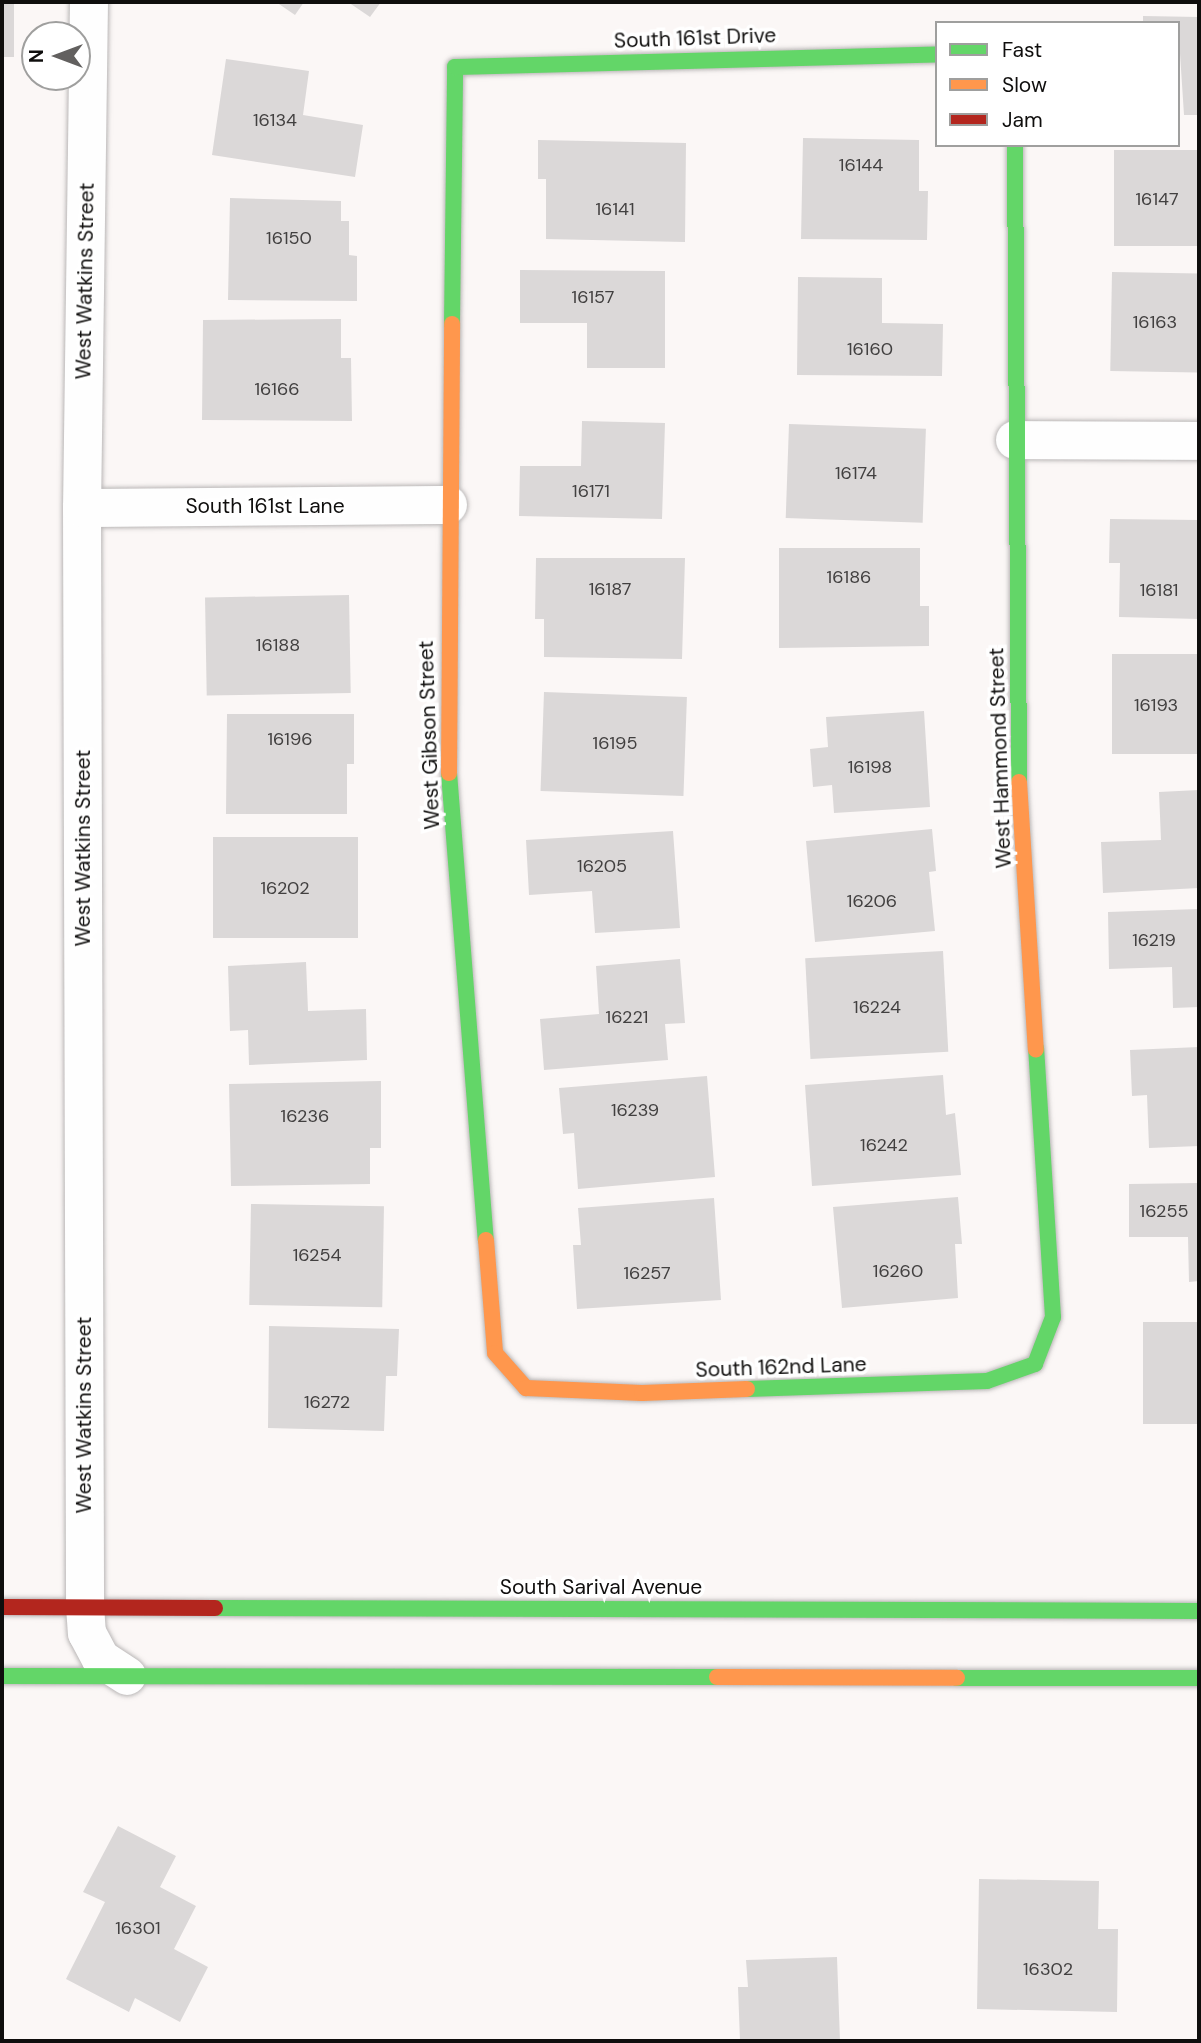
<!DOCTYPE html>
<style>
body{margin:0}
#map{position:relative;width:1201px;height:2043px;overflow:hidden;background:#fbf7f6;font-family:"DM Sans",sans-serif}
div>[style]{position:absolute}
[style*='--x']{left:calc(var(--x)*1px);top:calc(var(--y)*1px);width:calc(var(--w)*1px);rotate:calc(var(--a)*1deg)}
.building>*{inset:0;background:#dbd8d8;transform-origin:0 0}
.roads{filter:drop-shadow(0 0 2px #bab7b7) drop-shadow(0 0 2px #bab7b7)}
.street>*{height:38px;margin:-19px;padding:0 19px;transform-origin:19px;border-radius:19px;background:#fefefe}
.fast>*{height:16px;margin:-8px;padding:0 8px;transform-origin:8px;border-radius:8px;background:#63d668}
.slow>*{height:16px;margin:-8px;padding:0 8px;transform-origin:8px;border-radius:8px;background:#ff974d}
.jam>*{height:16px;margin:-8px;padding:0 8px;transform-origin:8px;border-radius:8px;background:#b3261e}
span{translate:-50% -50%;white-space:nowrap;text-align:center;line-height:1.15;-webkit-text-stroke:7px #fff;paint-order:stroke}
.number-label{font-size:18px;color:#424040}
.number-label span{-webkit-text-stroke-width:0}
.street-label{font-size:21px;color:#0f0e0d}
.frame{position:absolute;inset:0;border:4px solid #0f0e0d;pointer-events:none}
.legend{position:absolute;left:935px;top:21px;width:245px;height:126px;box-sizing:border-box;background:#fff;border:2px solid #9f9f9e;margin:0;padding:9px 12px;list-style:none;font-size:21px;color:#0f0e0d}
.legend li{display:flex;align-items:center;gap:14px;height:35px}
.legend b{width:35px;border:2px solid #9f9f9e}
.north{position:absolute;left:21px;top:21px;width:70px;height:70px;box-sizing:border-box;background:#fff;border:2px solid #9f9f9e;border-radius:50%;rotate:270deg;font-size:19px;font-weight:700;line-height:28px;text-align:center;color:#0f0e0d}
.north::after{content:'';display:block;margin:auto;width:24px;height:32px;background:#62605f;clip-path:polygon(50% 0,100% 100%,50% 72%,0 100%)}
</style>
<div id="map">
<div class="building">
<i style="left:2px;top:2px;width:12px;height:55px"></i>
<i style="clip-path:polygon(276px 2px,304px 2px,295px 15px)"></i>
<i style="clip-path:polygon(348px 2px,381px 2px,370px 17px)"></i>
<i style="clip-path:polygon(1143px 16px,1199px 17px,1199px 115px,1184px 115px,1178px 23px,1143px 23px)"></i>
<i style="clip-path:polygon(226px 59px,309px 71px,303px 115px,363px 125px,355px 177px,212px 155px)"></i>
<i style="clip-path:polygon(803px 138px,919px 140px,919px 191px,928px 191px,927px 240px,801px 239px)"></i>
<i style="clip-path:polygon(538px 140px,686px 143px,685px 242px,546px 239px,546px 179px,538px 179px)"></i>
<i style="left:1199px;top:150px;width:96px;height:85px;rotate:90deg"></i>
<i style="clip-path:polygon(230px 198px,341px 201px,341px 221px,349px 221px,349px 255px,357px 256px,357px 301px,228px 300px)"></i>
<i style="clip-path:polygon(520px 270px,665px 271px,665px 368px,587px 368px,587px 323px,520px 323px)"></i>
<i style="left:1112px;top:272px;width:87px;height:99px;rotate:1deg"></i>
<i style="clip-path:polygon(798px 277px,882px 278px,882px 323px,943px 324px,942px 376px,797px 375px)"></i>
<i style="clip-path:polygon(341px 319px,341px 358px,351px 358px,352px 421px,202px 420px,203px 320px)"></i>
<i style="clip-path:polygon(582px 421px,665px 423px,662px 519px,519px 516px,520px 466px,581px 466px)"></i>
<i style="left:789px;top:424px;width:137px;height:94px;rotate:2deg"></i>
<i style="clip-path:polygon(1110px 519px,1199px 520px,1199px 619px,1119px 617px,1120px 563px,1109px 563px)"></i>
<i style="clip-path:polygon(779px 548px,920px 548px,920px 606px,929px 606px,929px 646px,779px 648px)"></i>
<i style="clip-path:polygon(536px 558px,685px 558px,682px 659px,544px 657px,544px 619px,535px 619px)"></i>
<i style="left:349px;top:595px;width:98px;height:144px;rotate:89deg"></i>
<i style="left:1199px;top:654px;width:100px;height:87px;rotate:90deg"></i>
<i style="left:544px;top:692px;width:143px;height:99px;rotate:2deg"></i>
<i style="clip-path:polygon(924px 711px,930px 807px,834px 813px,832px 785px,813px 787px,810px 749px,828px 747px,826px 717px)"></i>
<i style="clip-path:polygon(227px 714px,354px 714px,354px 764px,347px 764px,347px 814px,226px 814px)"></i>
<i style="clip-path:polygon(1199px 790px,1199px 888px,1103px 893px,1101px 842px,1161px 840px,1159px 792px)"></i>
<i style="clip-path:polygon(932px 829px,936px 871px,929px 872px,935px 931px,815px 942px,806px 841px)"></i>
<i style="clip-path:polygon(673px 831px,680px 928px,595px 933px,592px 891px,529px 895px,526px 840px)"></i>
<i style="left:213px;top:837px;width:145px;height:101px"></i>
<i style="clip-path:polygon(1199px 909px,1199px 1007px,1173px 1008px,1172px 967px,1109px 969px,1108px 912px)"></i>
<i style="left:943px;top:951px;width:101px;height:138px;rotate:87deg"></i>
<i style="clip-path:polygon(680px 959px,685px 1023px,665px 1024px,668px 1060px,544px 1070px,540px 1019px,599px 1014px,596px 966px)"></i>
<i style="clip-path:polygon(306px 962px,308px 1011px,366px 1009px,367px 1060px,249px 1065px,248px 1030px,230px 1031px,228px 966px)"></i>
<i style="clip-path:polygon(1199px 1047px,1199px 1146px,1149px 1148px,1147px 1095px,1132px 1096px,1130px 1050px)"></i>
<i style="clip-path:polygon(943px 1075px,946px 1115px,955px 1113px,961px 1175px,812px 1186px,805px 1085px)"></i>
<i style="clip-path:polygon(707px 1076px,715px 1177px,578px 1189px,574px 1133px,563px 1134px,559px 1088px)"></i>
<i style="clip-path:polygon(381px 1081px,381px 1148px,370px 1148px,370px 1184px,231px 1186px,229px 1084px)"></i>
<i style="clip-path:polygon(1199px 1183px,1199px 1281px,1189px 1282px,1188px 1237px,1129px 1237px,1129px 1184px)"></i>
<i style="clip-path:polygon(958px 1197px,962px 1244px,955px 1244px,958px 1298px,842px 1308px,833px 1207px)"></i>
<i style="clip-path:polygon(714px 1198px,721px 1300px,577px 1309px,573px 1245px,581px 1245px,578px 1208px)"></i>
<i style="left:251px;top:1204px;width:133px;height:101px;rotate:1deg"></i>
<i style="left:1199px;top:1322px;width:102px;height:56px;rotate:90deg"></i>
<i style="clip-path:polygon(269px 1326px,399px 1329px,397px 1376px,386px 1376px,384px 1431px,268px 1428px)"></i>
<i style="clip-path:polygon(118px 1826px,176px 1856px,160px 1887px,196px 1906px,174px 1949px,208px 1967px,180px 2022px,135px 1998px,129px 2012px,66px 1979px,105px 1902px,83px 1892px)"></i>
<i style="clip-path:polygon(979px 1879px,1099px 1881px,1098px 1929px,1118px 1929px,1117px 2012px,977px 2009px)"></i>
<i style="clip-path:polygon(837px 1957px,840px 2041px,740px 2041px,738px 1987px,748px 1987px,746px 1960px)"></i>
</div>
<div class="roads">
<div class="street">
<i style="--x:89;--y:2;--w:506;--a:90.79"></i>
<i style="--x:82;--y:508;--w:1098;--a:89.84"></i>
<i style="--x:85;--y:1606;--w:27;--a:86"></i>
<i style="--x:87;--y:1633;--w:30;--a:62"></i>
<i style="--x:101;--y:1659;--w:31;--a:33"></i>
<i style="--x:1015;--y:440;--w:184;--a:0.3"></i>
<i style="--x:82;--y:508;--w:366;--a:-0.5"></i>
</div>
<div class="fast">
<i style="--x:1015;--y:145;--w:637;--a:89.64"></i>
<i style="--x:452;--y:324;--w:257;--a:-89.3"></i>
<i style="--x:455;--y:67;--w:482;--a:-1.5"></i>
<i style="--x:449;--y:773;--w:468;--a:85.5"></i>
<i style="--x:747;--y:1389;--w:240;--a:-1.9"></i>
<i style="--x:987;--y:1381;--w:51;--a:-19.5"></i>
<i style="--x:1035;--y:1364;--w:50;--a:-69"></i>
<i style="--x:1053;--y:1317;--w:269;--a:-93.6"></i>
<i style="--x:215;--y:1608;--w:984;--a:0.17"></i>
<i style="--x:2;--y:1676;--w:715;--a:0.08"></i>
<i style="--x:957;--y:1678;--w:242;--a:0"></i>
</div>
<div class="slow">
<i style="--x:449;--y:773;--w:449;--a:-89.6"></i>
<i style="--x:1019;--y:782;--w:268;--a:86.4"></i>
<i style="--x:486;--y:1240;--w:113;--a:85.4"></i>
<i style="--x:495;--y:1353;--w:47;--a:48.5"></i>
<i style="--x:526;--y:1388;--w:116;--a:2.5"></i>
<i style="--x:642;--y:1393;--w:105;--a:-2.2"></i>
<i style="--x:717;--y:1677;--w:240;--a:0.2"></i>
</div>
<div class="jam">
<i style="--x:2;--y:1607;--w:213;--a:0.3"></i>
</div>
</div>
<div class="number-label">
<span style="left:275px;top:120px">16134</span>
<span style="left:861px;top:165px">16144</span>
<span style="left:1157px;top:199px">16147</span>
<span style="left:615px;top:209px">16141</span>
<span style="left:289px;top:238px">16150</span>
<span style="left:593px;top:297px">16157</span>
<span style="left:1155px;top:322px">16163</span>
<span style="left:870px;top:349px">16160</span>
<span style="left:277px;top:389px">16166</span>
<span style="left:856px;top:473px">16174</span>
<span style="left:591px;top:491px">16171</span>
<span style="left:849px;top:577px">16186</span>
<span style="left:610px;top:589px">16187</span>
<span style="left:1159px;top:590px">16181</span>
<span style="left:278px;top:645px">16188</span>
<span style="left:1156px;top:705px">16193</span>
<span style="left:290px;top:739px">16196</span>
<span style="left:615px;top:743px">16195</span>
<span style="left:870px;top:767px">16198</span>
<span style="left:602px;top:866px">16205</span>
<span style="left:285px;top:888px">16202</span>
<span style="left:872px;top:901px">16206</span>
<span style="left:1154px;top:940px">16219</span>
<span style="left:877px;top:1007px">16224</span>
<span style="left:627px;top:1017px">16221</span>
<span style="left:635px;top:1110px">16239</span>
<span style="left:305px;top:1116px">16236</span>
<span style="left:884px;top:1145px">16242</span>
<span style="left:1164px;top:1211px">16255</span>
<span style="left:317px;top:1255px">16254</span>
<span style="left:898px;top:1271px">16260</span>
<span style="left:647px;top:1273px">16257</span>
<span style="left:327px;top:1402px">16272</span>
<span style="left:138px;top:1928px">16301</span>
<span style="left:1048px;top:1969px">16302</span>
</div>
<div class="street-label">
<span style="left:695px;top:38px;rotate:-2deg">South 161st Drive</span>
<span style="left:85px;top:281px;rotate:-89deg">West Watkins Street</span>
<span style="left:265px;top:506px">South 161st Lane</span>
<span style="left:429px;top:735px;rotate:-92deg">West Gibson Street</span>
<span style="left:1000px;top:758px;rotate:-92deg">West Hammond Street</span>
<span style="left:83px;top:848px;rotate:-90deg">West Watkins Street</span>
<span style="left:781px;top:1367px;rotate:-2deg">South 162nd Lane</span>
<span style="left:84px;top:1415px;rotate:-90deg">West Watkins Street</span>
<span style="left:601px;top:1587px">South Sarival Avenue</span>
</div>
<div class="frame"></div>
<ul class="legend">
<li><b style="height:9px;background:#63d668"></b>Fast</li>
<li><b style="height:9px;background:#ff974d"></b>Slow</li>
<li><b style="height:9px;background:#b3261e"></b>Jam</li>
</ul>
<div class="north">N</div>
</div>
